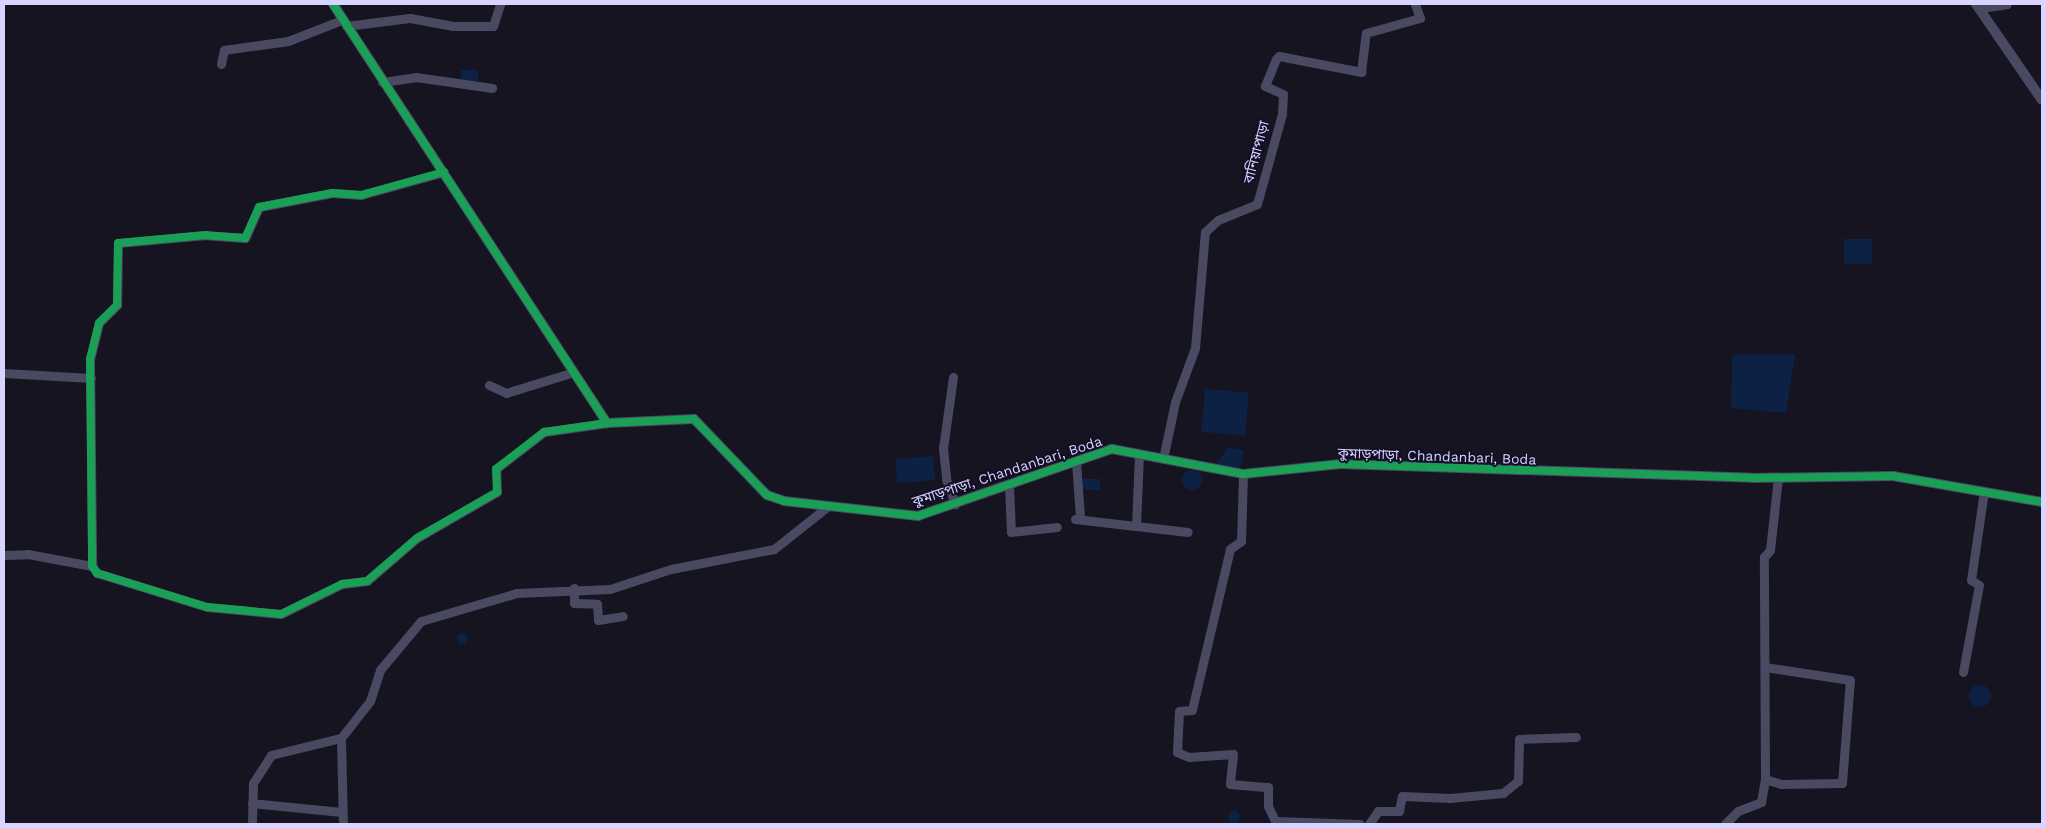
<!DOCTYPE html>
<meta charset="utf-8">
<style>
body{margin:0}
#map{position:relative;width:2046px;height:828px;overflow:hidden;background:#161421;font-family:"Work Sans","Noto Sans Bengali",sans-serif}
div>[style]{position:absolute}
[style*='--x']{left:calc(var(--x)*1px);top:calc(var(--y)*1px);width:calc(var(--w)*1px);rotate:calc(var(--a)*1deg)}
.water>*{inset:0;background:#0d2144;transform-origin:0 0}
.round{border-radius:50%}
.minor>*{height:9px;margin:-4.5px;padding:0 4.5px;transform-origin:4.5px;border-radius:4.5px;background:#4a4962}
.tertiary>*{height:10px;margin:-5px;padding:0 5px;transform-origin:5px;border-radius:5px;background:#4a4962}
.cycleway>*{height:8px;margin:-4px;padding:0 4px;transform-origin:4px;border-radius:4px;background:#1a9f57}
span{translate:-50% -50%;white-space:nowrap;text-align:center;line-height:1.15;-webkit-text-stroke:4px #130f26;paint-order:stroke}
.street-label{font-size:14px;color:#d9d4ff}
.frame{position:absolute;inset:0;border:5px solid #d9d4ff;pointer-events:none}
</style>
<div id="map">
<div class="water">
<i style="left:461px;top:70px;width:17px;height:12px"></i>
<i style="left:1844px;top:239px;width:28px;height:25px"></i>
<i style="clip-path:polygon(1795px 354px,1786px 413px,1731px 408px,1732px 355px)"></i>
<i style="left:1205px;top:389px;width:44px;height:43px;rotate:5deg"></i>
<i style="clip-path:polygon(1227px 448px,1244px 450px,1240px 469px,1216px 465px)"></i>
<i style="left:933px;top:456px;width:24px;height:38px;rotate:85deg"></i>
<i class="round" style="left:1182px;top:470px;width:20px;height:20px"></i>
<i style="left:1079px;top:479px;width:21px;height:11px"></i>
<i class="round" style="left:456.5px;top:632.5px;width:11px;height:11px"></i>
<i class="round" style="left:1969px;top:685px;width:22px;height:22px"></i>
<i class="round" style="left:1228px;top:811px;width:12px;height:12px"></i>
</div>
<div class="minor">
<i style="--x:1980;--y:8;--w:27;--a:-8"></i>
<i style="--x:346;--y:26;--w:64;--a:-7.1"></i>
<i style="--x:410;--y:18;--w:44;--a:10.5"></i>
<i style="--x:453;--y:26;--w:40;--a:0"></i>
<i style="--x:493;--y:26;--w:23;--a:-72"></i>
<i style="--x:221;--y:64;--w:14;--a:-78"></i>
<i style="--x:224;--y:50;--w:65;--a:-8"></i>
<i style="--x:288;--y:41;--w:58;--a:-21.3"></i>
<i style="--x:382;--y:82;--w:34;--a:-8"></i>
<i style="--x:416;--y:77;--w:77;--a:8.2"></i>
<i style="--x:444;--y:172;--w:86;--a:164.5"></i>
<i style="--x:361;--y:195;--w:29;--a:-176"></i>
<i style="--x:332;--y:193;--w:74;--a:169.1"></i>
<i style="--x:259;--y:207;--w:34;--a:114"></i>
<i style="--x:245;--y:238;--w:39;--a:-176"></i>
<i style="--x:206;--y:235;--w:88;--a:174.8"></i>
<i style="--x:118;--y:243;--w:62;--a:90.9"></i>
<i style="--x:117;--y:305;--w:25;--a:135"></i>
<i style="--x:99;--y:323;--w:37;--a:104"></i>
<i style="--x:90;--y:359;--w:207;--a:89.4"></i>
<i style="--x:92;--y:566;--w:9;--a:54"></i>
<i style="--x:97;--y:573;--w:115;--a:17.2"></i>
<i style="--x:207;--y:607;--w:74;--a:5.4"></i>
<i style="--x:281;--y:614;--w:68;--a:-26.2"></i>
<i style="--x:342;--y:584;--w:25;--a:-7"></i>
<i style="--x:367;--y:581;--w:66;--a:-40.7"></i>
<i style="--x:417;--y:538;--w:92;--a:-29.9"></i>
<i style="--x:497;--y:492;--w:23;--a:-92"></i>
<i style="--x:496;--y:469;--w:61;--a:-37.6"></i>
<i style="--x:544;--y:432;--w:64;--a:-8.1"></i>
<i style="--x:4;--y:373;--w:87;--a:3.3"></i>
<i style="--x:953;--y:377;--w:72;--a:98"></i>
<i style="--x:943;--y:448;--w:31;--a:84"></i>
<i style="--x:946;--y:479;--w:27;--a:70"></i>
<i style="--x:489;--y:385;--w:19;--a:25"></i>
<i style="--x:506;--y:393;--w:71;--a:-17.2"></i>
<i style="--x:1163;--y:459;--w:58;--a:-78.1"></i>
<i style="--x:1175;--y:402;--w:58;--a:-69.7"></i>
<i style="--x:1195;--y:348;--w:116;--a:-85.1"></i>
<i style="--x:1205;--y:232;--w:18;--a:-43"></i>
<i style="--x:1218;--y:220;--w:42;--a:-22.3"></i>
<i style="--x:1257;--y:204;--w:93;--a:-74.5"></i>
<i style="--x:1282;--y:114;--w:20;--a:-87"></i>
<i style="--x:1283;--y:94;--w:20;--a:-156"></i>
<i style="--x:1265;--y:86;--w:29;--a:-68"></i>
<i style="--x:1276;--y:59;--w:4;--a:-45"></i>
<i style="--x:1279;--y:56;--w:84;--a:11"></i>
<i style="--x:1361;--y:72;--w:39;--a:-83"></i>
<i style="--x:1366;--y:33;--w:56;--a:-15.5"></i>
<i style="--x:1420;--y:18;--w:15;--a:-110"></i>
<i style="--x:1076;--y:462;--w:55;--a:85.8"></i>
<i style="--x:1243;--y:474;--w:67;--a:91.7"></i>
<i style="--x:1241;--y:541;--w:14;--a:144"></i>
<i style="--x:1230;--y:549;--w:165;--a:103.3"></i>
<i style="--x:1192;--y:710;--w:13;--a:176"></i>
<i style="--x:1179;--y:711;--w:41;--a:92.8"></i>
<i style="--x:1177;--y:752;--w:13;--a:23"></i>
<i style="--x:1189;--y:757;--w:44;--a:-3.9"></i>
<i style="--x:1233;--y:754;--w:30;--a:96"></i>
<i style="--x:1230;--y:784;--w:38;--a:5"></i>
<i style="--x:1268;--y:787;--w:19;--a:90"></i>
<i style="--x:1268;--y:806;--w:17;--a:65"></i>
<i style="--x:1275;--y:821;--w:85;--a:2"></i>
<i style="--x:1009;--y:485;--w:47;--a:87.6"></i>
<i style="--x:1011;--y:532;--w:46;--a:-6.2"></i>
<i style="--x:1075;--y:519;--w:61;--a:6.5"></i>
<i style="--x:1136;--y:526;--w:71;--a:-87.6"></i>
<i style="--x:1136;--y:526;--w:52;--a:6.6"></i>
<i style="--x:4;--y:555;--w:24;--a:-2"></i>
<i style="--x:28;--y:554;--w:65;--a:10.6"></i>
<i style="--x:574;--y:588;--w:15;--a:90"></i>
<i style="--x:574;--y:603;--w:23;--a:2"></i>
<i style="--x:597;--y:604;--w:16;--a:86"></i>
<i style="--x:598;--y:620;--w:25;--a:-9"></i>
<i style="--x:1963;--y:672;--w:88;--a:-79.6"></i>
<i style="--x:1979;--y:585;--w:9;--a:-148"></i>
<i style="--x:1971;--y:580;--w:90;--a:-81.7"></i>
<i style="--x:341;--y:738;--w:86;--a:88.7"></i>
<i style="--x:1765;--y:779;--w:17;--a:17"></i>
<i style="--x:1781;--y:784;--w:61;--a:-0.9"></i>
<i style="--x:1842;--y:783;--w:103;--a:-85.6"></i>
<i style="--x:1850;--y:680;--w:86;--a:-171.3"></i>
<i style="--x:252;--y:803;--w:90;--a:5.7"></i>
<i style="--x:252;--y:824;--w:41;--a:-88.6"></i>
<i style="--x:253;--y:783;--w:33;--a:-57"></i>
<i style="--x:271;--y:755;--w:72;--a:-13.7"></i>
<i style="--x:341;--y:738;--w:47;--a:-51.9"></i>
<i style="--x:370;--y:701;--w:33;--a:-72"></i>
<i style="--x:380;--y:670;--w:64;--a:-50.1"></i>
<i style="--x:421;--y:621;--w:100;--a:-16.3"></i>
<i style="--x:517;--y:593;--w:93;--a:-2.5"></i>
<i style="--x:610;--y:589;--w:64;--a:-18.2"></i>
<i style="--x:671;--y:569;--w:105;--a:-11"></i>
<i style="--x:774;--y:549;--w:68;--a:-38.4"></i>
<i style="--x:1369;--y:824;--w:16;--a:-55"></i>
<i style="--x:1378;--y:811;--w:21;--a:0"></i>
<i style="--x:1399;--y:811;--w:15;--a:-79"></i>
<i style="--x:1402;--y:796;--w:48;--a:2.4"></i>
<i style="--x:1450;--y:798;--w:53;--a:-5.4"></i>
<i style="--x:1503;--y:793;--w:19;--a:-39"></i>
<i style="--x:1518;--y:781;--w:42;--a:-88.6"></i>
<i style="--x:1519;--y:739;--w:57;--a:-2"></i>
<i style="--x:1725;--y:824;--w:18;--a:-45"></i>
<i style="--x:1738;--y:811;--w:25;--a:-21"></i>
<i style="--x:1761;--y:802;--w:23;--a:-80"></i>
<i style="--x:1765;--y:779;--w:222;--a:-90.3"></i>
<i style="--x:1764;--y:557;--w:9;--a:-49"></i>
<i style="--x:1770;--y:550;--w:72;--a:-83.7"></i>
</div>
<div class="tertiary">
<i style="--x:333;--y:4;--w:501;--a:56.82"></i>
<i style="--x:607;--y:423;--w:87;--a:-2.6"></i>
<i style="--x:694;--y:419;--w:105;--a:46.2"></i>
<i style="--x:767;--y:495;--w:18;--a:19"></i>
<i style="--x:784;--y:501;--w:135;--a:6.4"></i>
<i style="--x:918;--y:516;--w:205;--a:-19.1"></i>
<i style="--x:1112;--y:449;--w:133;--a:10.8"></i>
<i style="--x:1243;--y:474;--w:98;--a:-5.9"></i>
<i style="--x:1340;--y:464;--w:413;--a:1.9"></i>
<i style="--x:1753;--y:478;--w:140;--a:-0.8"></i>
<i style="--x:1893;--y:476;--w:151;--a:9.9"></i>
<i style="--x:1976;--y:4;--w:116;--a:55.5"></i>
</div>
<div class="cycleway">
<i style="--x:333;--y:4;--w:501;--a:56.82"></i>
<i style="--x:607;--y:423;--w:87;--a:-2.6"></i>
<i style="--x:694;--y:419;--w:105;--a:46.2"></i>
<i style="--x:767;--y:495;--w:18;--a:19"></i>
<i style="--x:784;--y:501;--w:135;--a:6.4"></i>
<i style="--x:918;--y:516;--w:205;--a:-19.1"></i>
<i style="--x:1112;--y:449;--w:133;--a:10.8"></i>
<i style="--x:1243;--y:474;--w:98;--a:-5.9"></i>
<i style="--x:1340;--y:464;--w:413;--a:1.9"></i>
<i style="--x:1753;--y:478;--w:140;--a:-0.8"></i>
<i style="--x:1893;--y:476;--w:151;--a:9.9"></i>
<i style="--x:444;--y:172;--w:86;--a:164.5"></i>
<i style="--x:361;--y:195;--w:29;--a:-176"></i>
<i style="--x:332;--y:193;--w:74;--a:169.1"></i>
<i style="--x:259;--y:207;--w:34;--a:114"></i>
<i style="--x:245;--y:238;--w:39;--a:-176"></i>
<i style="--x:206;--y:235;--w:88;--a:174.8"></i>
<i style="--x:118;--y:243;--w:62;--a:90.9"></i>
<i style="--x:117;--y:305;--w:25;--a:135"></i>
<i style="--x:99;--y:323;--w:37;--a:104"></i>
<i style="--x:90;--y:359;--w:207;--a:89.4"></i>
<i style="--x:92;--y:566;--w:9;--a:54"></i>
<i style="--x:97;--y:573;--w:115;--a:17.2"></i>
<i style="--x:207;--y:607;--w:74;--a:5.4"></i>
<i style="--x:281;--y:614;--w:68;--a:-26.2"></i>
<i style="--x:342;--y:584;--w:25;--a:-7"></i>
<i style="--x:367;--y:581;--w:66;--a:-40.7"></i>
<i style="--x:417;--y:538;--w:92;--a:-29.9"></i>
<i style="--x:497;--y:492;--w:23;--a:-92"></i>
<i style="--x:496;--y:469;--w:61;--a:-37.6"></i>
<i style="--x:544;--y:432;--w:64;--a:-8.1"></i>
</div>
<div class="street-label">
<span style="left:1256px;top:152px;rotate:-75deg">বানিয়াপাড়া</span>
<span style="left:1437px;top:456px;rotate:2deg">কুমাড়পাড়া, Chandanbari, Boda</span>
<span style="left:1007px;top:471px;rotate:-18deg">কুমাড়পাড়া, Chandanbari, Boda</span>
</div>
<div class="frame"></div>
</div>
